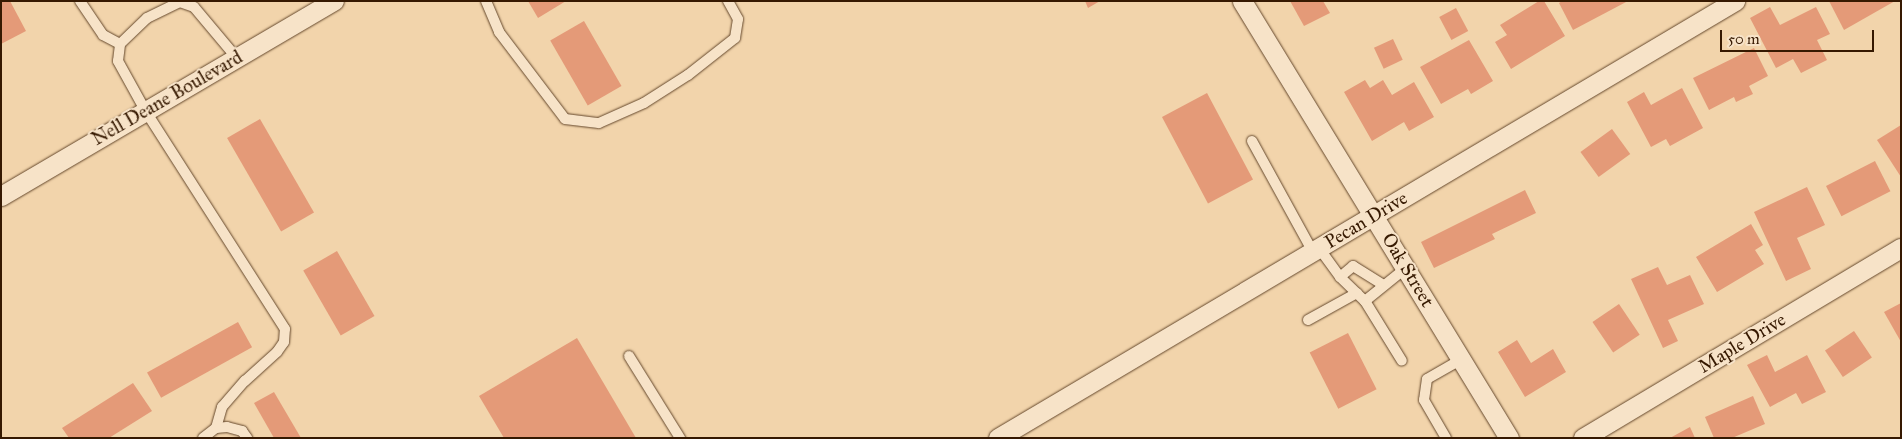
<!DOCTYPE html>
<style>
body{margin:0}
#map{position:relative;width:1902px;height:439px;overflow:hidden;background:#f2d4ab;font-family:"IM FELL Great Primer",serif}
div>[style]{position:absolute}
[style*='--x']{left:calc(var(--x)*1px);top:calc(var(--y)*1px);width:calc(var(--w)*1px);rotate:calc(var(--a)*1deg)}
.building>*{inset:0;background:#e49a78;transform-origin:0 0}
.roads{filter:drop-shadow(0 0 1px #65482c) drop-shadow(0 0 1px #65482c)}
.service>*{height:10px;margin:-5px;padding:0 5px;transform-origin:5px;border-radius:5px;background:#f7e3c8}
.minor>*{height:19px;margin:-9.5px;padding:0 9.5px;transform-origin:9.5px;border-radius:9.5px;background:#f7e3c8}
span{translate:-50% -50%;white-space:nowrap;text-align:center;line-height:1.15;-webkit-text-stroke:4px #f7e3c8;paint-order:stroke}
.street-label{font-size:19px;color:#361901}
.frame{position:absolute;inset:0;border:2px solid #361901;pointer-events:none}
.scale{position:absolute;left:1720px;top:30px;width:154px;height:22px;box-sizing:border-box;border:2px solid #361901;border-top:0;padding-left:6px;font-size:15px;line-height:18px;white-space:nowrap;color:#361901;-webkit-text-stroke:4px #f7e3c8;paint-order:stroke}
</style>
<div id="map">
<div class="building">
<i style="clip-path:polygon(1px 1px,10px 1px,26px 31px,1px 44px)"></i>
<i style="clip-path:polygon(528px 1px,566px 1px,538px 18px)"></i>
<i style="clip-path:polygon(1085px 1px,1100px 1px,1088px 8px)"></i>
<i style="clip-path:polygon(1290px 1px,1323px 1px,1330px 13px,1304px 26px)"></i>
<i style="clip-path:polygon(1539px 1px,1544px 1px,1565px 36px,1511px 69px,1495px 42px,1507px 35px,1500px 25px)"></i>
<i style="clip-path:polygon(1562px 1px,1628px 1px,1573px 30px,1559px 3px)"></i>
<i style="clip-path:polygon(1829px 1px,1895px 1px,1844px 30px)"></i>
<i style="clip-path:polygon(1770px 7px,1780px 25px,1816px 7px,1830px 34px,1817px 40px,1827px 60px,1801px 73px,1793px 59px,1776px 68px,1750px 18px)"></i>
<i style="left:1456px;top:8px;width:26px;height:19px;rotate:62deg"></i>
<i style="left:584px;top:21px;width:75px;height:39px;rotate:60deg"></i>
<i style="left:1393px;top:39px;width:23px;height:21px;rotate:65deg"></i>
<i style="clip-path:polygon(1469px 40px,1493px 81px,1471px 94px,1468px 89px,1441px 104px,1420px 67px)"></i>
<i style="clip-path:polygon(1754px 48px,1768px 76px,1749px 86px,1753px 94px,1736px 102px,1734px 97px,1709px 110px,1693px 78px)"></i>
<i style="clip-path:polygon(1365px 80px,1370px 88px,1383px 80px,1392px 95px,1414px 82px,1434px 117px,1409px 131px,1404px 122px,1372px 141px,1344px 92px)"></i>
<i style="clip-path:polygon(1682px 88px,1703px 128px,1670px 146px,1666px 139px,1651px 147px,1627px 102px,1644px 92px,1651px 105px)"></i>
<i style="left:1207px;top:93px;width:98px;height:51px;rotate:62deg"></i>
<i style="left:260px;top:119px;width:108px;height:38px;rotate:60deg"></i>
<i style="clip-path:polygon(1901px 125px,1901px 177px,1877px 140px)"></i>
<i style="left:1612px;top:129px;width:31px;height:39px;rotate:54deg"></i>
<i style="left:1875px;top:161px;width:34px;height:55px;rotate:63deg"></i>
<i style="clip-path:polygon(1807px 187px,1825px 225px,1797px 238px,1811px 269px,1786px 281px,1754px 212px)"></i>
<i style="clip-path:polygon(1525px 190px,1536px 213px,1492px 234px,1495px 239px,1434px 268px,1421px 242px)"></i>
<i style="clip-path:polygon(1751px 224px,1763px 245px,1755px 250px,1764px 264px,1717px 292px,1696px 257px)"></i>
<i style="left:337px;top:251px;width:75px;height:39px;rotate:60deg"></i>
<i style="clip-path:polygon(1658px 267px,1667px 285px,1690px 275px,1704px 304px,1668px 320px,1678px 341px,1663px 348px,1631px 279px)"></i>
<i style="clip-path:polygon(1901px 303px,1901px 342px,1884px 312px)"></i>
<i style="left:1619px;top:304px;width:37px;height:32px;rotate:56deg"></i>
<i style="left:238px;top:322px;width:29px;height:104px;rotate:61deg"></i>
<i style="left:1854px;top:331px;width:32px;height:35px;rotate:56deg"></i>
<i style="left:1348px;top:333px;width:63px;height:43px;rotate:63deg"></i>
<i style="clip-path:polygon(577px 338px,636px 438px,504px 438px,479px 396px)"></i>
<i style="clip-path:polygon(1517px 340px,1531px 363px,1553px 349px,1566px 372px,1525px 397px,1498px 352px)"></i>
<i style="clip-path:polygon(1767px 355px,1775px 372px,1807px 355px,1826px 392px,1802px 404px,1796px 393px,1770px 407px,1747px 365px)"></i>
<i style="clip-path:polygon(133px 383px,152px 411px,109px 438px,69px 438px,62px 428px)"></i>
<i style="clip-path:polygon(274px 392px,301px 438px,274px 438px,254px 403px)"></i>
<i style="clip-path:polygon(1753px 396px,1765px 424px,1732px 438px,1714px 438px,1705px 417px)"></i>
<i style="clip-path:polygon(1690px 427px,1695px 438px,1670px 438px)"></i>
</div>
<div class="roads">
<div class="service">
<i style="--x:80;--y:1;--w:41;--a:55.9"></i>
<i style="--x:103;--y:35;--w:19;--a:28"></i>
<i style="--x:486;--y:1;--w:34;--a:67"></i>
<i style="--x:499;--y:32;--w:109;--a:52.8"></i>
<i style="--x:565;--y:119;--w:34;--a:7"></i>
<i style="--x:599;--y:123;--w:49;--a:-24"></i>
<i style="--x:644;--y:103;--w:52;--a:-32.5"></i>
<i style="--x:688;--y:75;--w:60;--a:-38.2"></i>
<i style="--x:735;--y:38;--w:19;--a:-81"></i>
<i style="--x:738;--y:19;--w:21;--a:-119"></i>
<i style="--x:1252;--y:141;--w:127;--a:61.2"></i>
<i style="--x:1319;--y:248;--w:36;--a:54"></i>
<i style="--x:1340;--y:277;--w:35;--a:44"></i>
<i style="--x:1365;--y:301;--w:70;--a:58.3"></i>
<i style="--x:1340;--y:277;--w:17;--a:-40"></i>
<i style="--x:1353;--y:266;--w:36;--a:32"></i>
<i style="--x:1365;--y:301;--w:54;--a:-39"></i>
<i style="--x:1308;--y:320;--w:56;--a:-28.9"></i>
<i style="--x:629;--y:356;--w:97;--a:58.1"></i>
<i style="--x:216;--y:428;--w:22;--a:-74"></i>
<i style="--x:222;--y:407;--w:35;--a:-49"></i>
<i style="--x:245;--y:381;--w:43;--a:-42.2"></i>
<i style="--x:277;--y:352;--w:12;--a:-55"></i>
<i style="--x:284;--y:342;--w:13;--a:-86"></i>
<i style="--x:285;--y:329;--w:260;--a:-122.6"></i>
<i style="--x:145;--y:110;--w:56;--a:-118.9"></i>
<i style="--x:118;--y:61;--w:17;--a:-83"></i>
<i style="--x:120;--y:44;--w:37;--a:-44"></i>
<i style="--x:147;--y:18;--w:37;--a:-26"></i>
<i style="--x:180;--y:2;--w:15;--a:20"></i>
<i style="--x:194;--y:7;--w:65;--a:50"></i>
<i style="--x:203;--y:438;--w:16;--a:-38"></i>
<i style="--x:216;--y:428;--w:11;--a:-5"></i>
<i style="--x:227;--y:427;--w:16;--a:15"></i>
<i style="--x:242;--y:431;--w:9;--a:54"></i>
<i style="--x:1446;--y:438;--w:44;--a:-120.1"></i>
<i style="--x:1424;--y:400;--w:21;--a:-82"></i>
<i style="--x:1427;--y:379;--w:40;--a:-29.7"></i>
</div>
<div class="minor">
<i style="--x:1242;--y:1;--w:512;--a:58.58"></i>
<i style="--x:1;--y:196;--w:386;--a:-30.4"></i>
<i style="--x:998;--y:438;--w:857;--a:-30.67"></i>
<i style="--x:1583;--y:438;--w:370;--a:-30.9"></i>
</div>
</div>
<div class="street-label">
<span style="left:167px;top:98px;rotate:-30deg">Nell Deane Boulevard</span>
<span style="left:1366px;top:220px;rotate:-31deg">Pecan Drive</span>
<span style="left:1408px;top:270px;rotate:59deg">Oak Street</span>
<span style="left:1742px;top:343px;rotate:-31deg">Maple Drive</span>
</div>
<div class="frame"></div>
<div class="scale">50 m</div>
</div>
